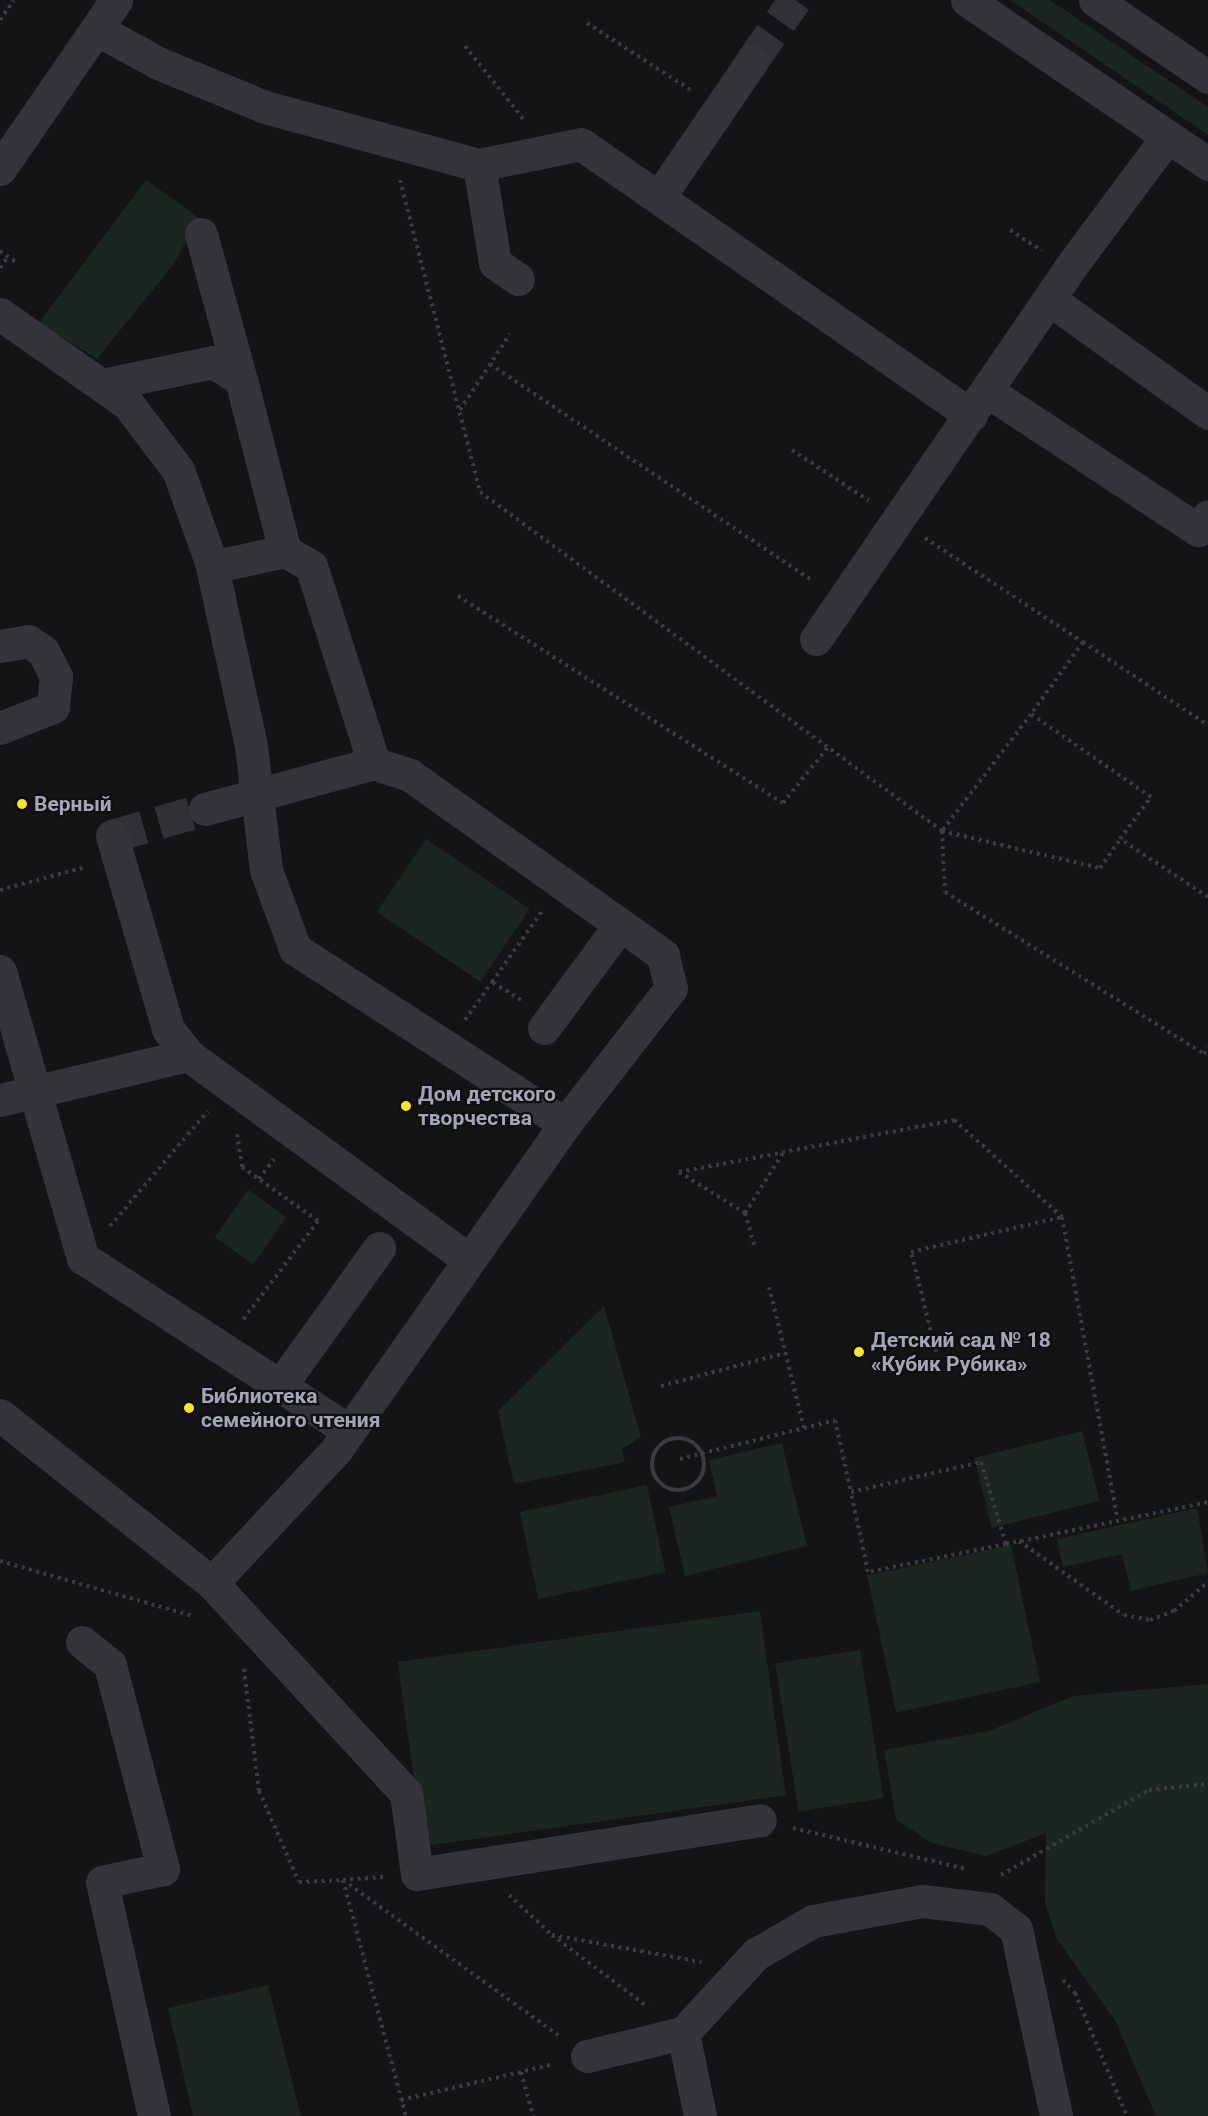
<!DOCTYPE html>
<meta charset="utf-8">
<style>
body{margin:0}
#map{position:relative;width:1208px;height:2116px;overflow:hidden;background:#141315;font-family:Roboto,sans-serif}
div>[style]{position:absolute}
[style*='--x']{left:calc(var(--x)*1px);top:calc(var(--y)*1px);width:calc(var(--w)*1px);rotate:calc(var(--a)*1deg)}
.green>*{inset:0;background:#1d2520;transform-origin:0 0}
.minor-tunnel>*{height:33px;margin-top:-16.5px;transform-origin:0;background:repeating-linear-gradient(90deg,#313035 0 33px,transparent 0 49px)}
.path>*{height:4px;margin-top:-2px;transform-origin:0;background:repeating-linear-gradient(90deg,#3a3a41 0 3px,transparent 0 7.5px)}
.path>.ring{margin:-2px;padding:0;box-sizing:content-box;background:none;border:4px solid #3a3a41;border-radius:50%}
.minor>*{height:33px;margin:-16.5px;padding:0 16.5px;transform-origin:16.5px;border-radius:16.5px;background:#35343a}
.dots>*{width:16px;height:16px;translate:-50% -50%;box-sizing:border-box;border:3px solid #0f0e10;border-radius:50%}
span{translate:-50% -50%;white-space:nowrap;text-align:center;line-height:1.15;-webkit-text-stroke:4.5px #0f0e10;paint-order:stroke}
.poi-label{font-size:21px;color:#a4a5b6;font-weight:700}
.left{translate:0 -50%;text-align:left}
</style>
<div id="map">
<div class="green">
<i style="clip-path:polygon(1010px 0,1050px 0,1208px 107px,1208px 135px)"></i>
<i style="clip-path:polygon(146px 180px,199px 218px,173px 265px,97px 359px,39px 323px)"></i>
<i style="left:426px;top:839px;width:125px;height:88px;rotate:34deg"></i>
<i style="left:248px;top:1190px;width:47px;height:58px;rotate:35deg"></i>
<i style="clip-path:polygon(604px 1306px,641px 1437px,622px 1449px,625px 1462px,514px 1484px,498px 1411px)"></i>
<i style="left:1082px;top:1431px;width:72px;height:111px;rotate:76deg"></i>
<i style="clip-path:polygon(782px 1443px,807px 1546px,685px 1576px,669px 1507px,717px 1496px,709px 1460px)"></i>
<i style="left:647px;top:1485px;width:89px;height:130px;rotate:78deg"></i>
<i style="clip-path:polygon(1197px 1508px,1208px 1573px,1131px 1591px,1122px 1554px,1063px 1567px,1057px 1539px)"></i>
<i style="left:1011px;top:1545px;width:140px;height:147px;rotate:78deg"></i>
<i style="left:760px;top:1611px;width:186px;height:366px;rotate:82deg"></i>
<i style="left:860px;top:1650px;width:150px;height:86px;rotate:81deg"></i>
<i style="clip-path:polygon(1208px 1684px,1208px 2116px,1156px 2116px,1116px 2022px,1057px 1939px,1045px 1903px,1046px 1833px,987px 1856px,931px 1843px,896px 1819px,884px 1750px,989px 1731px,1073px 1696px)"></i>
<i style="clip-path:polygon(268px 1985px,301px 2116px,193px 2116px,168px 2008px)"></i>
</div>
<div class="minor-tunnel">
<i style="--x:752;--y:61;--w:75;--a:-54.8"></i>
<i style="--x:112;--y:836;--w:97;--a:-16.2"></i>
</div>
<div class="path">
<i style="--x:0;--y:20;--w:24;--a:-55"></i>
<i style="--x:587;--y:23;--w:125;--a:32.9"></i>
<i style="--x:465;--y:46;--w:95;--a:51.4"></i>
<i style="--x:400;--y:180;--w:322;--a:75.6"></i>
<i style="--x:480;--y:492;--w:573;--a:36.27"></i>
<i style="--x:942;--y:831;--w:162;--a:13.2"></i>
<i style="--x:1100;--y:868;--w:35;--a:-55"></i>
<i style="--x:1010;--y:230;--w:38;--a:33"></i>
<i style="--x:0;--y:251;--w:21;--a:35"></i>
<i style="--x:0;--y:268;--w:14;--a:-54"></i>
<i style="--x:490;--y:364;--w:389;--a:33.9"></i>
<i style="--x:460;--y:410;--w:91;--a:-56.7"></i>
<i style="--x:792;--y:450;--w:92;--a:33.5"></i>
<i style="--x:925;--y:538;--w:189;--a:33.4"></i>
<i style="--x:1083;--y:642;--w:89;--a:125.8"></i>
<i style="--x:458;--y:596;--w:385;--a:32.5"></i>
<i style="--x:783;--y:803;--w:72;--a:-51.2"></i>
<i style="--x:1083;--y:642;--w:150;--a:33.6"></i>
<i style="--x:0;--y:890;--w:89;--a:-15"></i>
<i style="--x:1208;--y:897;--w:105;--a:-146.6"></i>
<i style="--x:1120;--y:839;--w:52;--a:-53.6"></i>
<i style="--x:1151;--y:797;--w:146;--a:-145.3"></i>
<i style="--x:1031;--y:714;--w:147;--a:127.3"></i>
<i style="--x:942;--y:831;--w:61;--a:87.2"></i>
<i style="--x:945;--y:892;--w:305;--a:32"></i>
<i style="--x:1204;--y:1054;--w:8;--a:-60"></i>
<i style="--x:521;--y:1000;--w:34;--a:-148"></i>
<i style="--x:492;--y:982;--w:87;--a:-54.8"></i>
<i style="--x:465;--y:1020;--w:47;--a:-54.6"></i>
<i style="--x:237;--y:1134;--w:33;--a:81"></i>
<i style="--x:242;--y:1167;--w:93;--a:35.4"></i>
<i style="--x:318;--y:1221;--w:126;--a:127.2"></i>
<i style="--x:679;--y:1172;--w:280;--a:-10.7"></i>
<i style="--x:954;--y:1120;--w:145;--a:41.9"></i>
<i style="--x:1062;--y:1217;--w:305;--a:79.6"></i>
<i style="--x:679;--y:1172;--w:78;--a:31.8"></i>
<i style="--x:745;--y:1213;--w:33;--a:74"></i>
<i style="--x:259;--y:1179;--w:25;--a:-53"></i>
<i style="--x:745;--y:1213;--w:71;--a:-57.7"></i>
<i style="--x:110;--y:1226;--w:151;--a:-49.6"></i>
<i style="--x:936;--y:1352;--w:103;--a:-104"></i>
<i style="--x:911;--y:1252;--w:154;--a:-13.1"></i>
<i style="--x:661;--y:1386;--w:128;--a:-14.9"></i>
<i style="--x:804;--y:1428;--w:32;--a:-14"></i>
<i style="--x:835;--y:1420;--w:74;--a:77.5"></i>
<i style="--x:851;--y:1492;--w:133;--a:-13"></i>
<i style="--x:981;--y:1462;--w:86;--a:73"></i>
<i style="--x:1006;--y:1544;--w:141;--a:168.5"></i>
<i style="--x:868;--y:1572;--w:82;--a:-102"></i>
<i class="ring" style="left:652px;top:1438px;width:48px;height:48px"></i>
<i style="--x:680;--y:1459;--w:128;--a:-14"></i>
<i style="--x:804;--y:1428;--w:145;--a:-103.9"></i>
<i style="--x:1019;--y:1541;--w:128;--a:35.2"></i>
<i style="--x:1124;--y:1615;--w:26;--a:11"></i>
<i style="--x:1150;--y:1620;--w:26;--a:-21"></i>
<i style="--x:1174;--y:1611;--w:45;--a:-40.5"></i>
<i style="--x:1006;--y:1544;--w:206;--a:-11.7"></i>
<i style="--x:0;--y:1561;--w:201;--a:15.9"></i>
<i style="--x:244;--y:1669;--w:123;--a:83"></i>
<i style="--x:259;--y:1791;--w:99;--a:66.3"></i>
<i style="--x:299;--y:1882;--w:44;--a:-2.6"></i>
<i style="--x:343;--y:1880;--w:269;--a:35.8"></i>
<i style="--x:793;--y:1828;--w:179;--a:13.3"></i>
<i style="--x:1001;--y:1875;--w:171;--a:-29.9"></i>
<i style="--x:1149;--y:1790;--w:59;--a:-5.8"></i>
<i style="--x:383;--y:1877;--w:40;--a:175.7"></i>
<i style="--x:343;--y:1880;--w:244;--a:75.1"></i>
<i style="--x:509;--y:1895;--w:59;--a:42.9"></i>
<i style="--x:552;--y:1935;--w:120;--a:36.9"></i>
<i style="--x:552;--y:1935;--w:152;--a:10.2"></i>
<i style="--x:1063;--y:1980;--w:18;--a:47"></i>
<i style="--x:1075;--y:1993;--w:134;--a:67.1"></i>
<i style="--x:521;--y:2072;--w:46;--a:74.7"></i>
<i style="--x:401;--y:2100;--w:157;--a:-13.2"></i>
</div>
<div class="minor">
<i style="--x:967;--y:0;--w:292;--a:34.2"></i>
<i style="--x:1095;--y:0;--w:137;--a:34.3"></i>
<i style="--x:96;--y:29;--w:71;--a:28.7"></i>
<i style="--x:158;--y:63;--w:116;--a:22.4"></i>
<i style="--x:265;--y:107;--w:222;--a:15.2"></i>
<i style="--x:479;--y:165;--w:104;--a:-11.6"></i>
<i style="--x:581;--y:144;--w:475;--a:34.8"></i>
<i style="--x:479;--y:165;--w:99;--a:80.7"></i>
<i style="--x:495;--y:263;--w:28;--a:35"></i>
<i style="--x:0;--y:169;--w:205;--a:-55.5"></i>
<i style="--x:659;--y:197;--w:165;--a:-55.6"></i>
<i style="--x:201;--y:234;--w:151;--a:74.7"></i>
<i style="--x:1049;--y:299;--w:196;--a:35.6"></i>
<i style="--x:0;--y:314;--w:156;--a:35.1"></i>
<i style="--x:128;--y:404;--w:83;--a:52.9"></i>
<i style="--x:178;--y:470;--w:98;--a:70.3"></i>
<i style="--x:211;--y:562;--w:188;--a:77.7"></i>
<i style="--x:251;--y:746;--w:125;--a:83.1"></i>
<i style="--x:266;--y:870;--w:84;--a:69.8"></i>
<i style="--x:295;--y:949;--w:322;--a:32.9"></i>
<i style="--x:565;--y:1124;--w:172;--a:-52.1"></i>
<i style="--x:671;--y:988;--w:34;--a:-104"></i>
<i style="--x:663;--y:955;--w:310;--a:-144.6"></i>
<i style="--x:410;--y:775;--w:38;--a:-162"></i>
<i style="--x:374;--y:763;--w:207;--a:-107.7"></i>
<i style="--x:311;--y:566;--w:30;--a:-150"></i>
<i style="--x:285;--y:551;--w:177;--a:-104.4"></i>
<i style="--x:241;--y:380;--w:33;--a:-147"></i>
<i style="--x:213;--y:362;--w:113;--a:168.3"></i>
<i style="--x:987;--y:391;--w:253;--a:33.4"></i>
<i style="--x:1198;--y:530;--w:17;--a:-54"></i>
<i style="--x:212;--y:567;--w:75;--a:-12.4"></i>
<i style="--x:816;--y:639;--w:448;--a:-55.6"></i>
<i style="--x:1069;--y:269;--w:164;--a:-53.4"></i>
<i style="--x:0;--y:646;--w:28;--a:-10"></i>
<i style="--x:28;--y:641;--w:18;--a:34"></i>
<i style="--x:43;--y:651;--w:29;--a:63"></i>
<i style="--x:56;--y:677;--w:30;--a:96"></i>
<i style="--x:53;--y:707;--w:57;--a:158.4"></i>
<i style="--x:205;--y:809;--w:175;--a:-15.2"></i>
<i style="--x:112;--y:836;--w:201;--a:73.8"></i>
<i style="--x:168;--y:1029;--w:33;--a:52"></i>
<i style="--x:188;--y:1055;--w:344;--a:36.1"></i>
<i style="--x:0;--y:971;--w:299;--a:73.9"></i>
<i style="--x:83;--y:1258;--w:317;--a:33"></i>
<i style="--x:544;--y:1028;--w:128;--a:-53.6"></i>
<i style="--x:0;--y:1100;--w:193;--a:-13.5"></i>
<i style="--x:280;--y:1386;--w:170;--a:-54.3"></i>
<i style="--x:0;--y:1415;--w:270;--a:38.4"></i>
<i style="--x:212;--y:1583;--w:182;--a:-47"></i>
<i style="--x:336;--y:1450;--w:398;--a:-54.9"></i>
<i style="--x:212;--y:1583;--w:286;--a:47.3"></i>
<i style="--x:406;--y:1793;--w:82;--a:82.3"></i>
<i style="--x:417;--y:1874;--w:347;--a:-8.9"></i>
<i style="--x:82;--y:1642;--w:36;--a:39"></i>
<i style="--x:110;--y:1665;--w:211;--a:75.4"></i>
<i style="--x:163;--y:1869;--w:62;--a:168"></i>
<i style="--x:102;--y:1882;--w:240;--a:77.5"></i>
<i style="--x:683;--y:2033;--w:85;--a:78.4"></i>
<i style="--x:587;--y:2056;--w:99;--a:-13.5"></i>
<i style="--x:683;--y:2033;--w:108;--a:-47.3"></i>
<i style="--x:756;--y:1954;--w:66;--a:-30.1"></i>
<i style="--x:813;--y:1921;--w:111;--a:-10.4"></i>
<i style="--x:922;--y:1901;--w:68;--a:6.7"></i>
<i style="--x:990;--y:1909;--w:33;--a:38"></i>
<i style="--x:1016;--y:1929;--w:191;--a:77.9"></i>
</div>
<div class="dots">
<i style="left:22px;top:804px;background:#f8e428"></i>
<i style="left:406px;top:1106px;background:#f8e428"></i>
<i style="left:859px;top:1352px;background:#f8e428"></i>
<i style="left:189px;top:1408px;background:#f8e428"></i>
</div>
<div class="poi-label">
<span class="left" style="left:34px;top:804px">Верный</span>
<span class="left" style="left:418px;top:1106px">Дом детского<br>творчества</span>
<span class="left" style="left:871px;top:1352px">Детский сад № 18<br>«Кубик Рубика»</span>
<span class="left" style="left:201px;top:1408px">Библиотека<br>семейного чтения</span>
</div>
</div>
